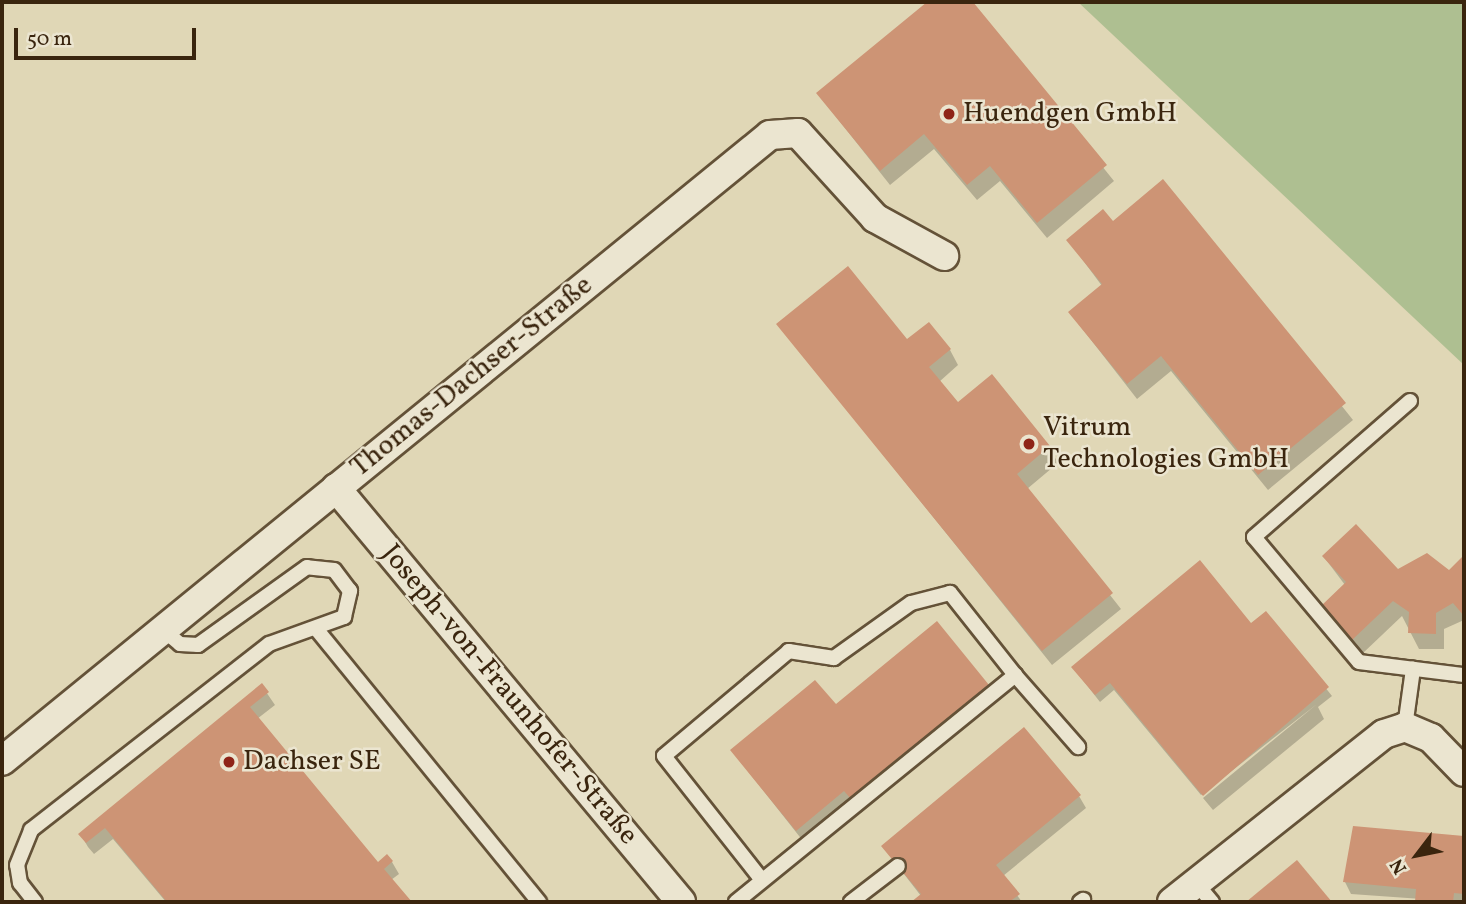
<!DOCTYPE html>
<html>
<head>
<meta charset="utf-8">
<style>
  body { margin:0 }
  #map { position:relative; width:1466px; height:904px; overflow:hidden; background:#e0d7b6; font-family:Vollkorn,serif }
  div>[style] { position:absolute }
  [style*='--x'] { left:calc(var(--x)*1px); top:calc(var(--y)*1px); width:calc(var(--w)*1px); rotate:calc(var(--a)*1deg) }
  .green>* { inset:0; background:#aebf91 }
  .shadow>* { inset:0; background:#0003 }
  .building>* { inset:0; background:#cd9475 }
  .roads { filter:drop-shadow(2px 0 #645238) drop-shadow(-2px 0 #645238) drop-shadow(0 2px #645238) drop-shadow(0 -2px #645238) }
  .lane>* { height:14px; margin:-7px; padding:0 7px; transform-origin:7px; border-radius:7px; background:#ebe5d0 }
  .street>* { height:28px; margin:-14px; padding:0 14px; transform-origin:14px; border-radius:14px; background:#ebe5d0 }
  .dots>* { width:19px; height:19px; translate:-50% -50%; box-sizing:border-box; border:4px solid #ebe5d0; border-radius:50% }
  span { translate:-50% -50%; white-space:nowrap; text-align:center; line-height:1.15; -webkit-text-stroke:5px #ebe5d0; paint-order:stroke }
  .poi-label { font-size:28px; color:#3a250e }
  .left { translate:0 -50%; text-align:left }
  .street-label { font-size:28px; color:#3a250e }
  .frame { position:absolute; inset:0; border:4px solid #3a250e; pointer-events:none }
  .north { position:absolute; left:1382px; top:820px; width:70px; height:70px; -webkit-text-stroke:5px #ebe5d0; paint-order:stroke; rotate:238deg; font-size:19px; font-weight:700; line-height:28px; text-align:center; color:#3a250e }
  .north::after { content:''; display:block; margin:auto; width:24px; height:32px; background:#3a250e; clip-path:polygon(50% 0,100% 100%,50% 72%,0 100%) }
  .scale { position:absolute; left:14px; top:28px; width:182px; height:32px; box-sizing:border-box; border:4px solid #3a250e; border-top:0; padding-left:9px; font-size:21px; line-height:24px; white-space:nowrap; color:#3a250e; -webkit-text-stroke:5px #ebe5d0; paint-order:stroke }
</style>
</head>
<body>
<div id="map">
  <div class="green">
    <div style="clip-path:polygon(1078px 2px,1464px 2px,1464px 365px)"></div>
  </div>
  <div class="shadow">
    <div style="clip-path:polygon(930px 2px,970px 2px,1114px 181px,1047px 238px,1000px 181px,977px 200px,934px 149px,890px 185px,818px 94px)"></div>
    <div style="clip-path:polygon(1163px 182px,1353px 420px,1268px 490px,1171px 371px,1137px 399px,1070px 313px,1102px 286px,1068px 240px,1112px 223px)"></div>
    <div style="clip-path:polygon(779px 325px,950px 350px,958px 365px,939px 382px,958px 404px,1049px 447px,1058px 463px,1027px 489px,1121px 609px,1052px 665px)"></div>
    <div style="clip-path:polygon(1324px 557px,1398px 571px,1449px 572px,1464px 557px,1464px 620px,1444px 629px,1444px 649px,1419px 649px,1402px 616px,1362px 654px,1323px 606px,1345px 585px)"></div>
    <div style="clip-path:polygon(1266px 613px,1332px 696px,1318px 707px,1324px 719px,1213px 810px,1203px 798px,1317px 704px,1201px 795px,1114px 690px,1100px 702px,1078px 674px,1251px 625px)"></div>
    <div style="clip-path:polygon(936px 623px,997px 701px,861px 813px,852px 802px,803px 841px,732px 751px,836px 706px)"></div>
    <div style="clip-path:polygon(262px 686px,275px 705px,257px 719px,378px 864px,387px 857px,392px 862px,399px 874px,391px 880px,409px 902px,166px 902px,113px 839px,94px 854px,88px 847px,81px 835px)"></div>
    <div style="clip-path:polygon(1079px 796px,1086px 808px,1003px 876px,1022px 902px,914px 902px,921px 896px,883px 847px)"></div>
    <div style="clip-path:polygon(1354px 827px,1464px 838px,1464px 902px,1351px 894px,1345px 882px)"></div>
  </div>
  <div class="building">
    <div style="clip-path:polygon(927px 2px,973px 2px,1107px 165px,1037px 223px,990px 166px,967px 185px,924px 134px,880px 171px,816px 93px)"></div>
    <div style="clip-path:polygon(1163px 179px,1346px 403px,1258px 475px,1161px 356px,1127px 384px,1068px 312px,1102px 284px,1066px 240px,1103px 209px,1113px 221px)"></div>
    <div style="clip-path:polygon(848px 266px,907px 339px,929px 322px,951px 349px,929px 367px,958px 402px,992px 374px,1050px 446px,1017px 474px,1113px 593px,1042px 651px,776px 324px)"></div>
    <div style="clip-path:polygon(1356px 524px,1398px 569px,1427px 553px,1449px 570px,1464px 555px,1464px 616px,1453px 603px,1436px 613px,1436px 634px,1408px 633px,1409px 612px,1393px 601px,1352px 640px,1321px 606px,1346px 582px,1322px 556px)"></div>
    <div style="clip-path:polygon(1200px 560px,1251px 623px,1266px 611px,1329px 687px,1203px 796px,1110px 683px,1095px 695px,1071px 667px)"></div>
    <div style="clip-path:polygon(937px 621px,989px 685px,851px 799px,844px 791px,796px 831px,730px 750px,815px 680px,836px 704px)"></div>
    <div style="clip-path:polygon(262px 683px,269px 692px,250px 707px,378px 862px,387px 854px,393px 861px,384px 869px,412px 902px,167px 902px,105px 828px,86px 843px,78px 834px)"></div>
    <div style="clip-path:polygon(1024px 727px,1081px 795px,996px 865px,1020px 894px,1009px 902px,911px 902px,921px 894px,881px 846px)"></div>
    <div style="clip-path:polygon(1353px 826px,1464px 836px,1464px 894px,1454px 893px,1453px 902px,1415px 902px,1416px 889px,1343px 882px)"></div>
    <div style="clip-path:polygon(1297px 860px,1332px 902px,1246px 902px)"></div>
  </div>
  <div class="roads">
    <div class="lane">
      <div style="--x:1410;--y:401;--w:207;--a:138.9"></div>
      <div style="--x:1254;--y:537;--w:163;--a:50"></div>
      <div style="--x:1359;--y:662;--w:106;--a:7.1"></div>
      <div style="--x:318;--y:631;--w:350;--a:50.8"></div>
      <div style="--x:1015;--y:675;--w:96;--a:48.8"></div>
      <div style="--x:1405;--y:727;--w:59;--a:-82.1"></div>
      <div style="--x:1196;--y:883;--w:25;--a:50"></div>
      <div style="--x:35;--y:902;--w:24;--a:-128"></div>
      <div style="--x:20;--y:883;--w:18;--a:-99"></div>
      <div style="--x:17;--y:865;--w:38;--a:-68"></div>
      <div style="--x:31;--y:830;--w:302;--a:-38"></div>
      <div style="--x:269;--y:644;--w:80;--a:-19.8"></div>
      <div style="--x:344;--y:617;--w:27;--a:-77"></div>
      <div style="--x:350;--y:591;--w:26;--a:-127"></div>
      <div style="--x:334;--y:570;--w:27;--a:-174"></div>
      <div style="--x:307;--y:567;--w:134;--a:144.4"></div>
      <div style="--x:198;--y:645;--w:18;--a:-177"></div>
      <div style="--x:180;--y:644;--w:23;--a:-140"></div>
      <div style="--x:736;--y:902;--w:360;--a:-39.1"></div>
      <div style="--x:1015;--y:675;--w:105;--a:-128.4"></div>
      <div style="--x:950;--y:593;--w:40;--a:165.6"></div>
      <div style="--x:911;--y:603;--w:95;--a:144.5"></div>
      <div style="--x:834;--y:658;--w:46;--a:-171.2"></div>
      <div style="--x:789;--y:651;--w:163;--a:140"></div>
      <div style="--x:664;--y:756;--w:158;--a:51.7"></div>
      <div style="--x:851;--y:902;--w:59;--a:-37.5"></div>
      <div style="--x:1080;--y:902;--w:4;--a:-34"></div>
    </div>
    <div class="street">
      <div style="--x:336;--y:488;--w:539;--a:50.19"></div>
      <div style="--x:2;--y:761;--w:991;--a:-39.18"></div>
      <div style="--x:770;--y:135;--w:28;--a:-4"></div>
      <div style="--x:798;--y:133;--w:115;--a:47.8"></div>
      <div style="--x:875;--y:218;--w:79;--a:28.8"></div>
      <div style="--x:1172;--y:902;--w:270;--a:-38.4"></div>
      <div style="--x:1384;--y:734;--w:22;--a:-18"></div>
      <div style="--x:1405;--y:727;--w:28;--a:23"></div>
      <div style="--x:1431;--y:738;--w:47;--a:45.9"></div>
    </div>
  </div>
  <div class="dots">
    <div style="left:949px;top:114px;background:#8f2418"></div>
    <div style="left:1029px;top:444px;background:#8f2418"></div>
    <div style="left:229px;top:762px;background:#8f2418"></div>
  </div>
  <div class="poi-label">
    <span class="left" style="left:963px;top:114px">Huendgen GmbH</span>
    <span class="left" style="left:1043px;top:444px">Vitrum<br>Technologies GmbH</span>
    <span class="left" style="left:243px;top:762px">Dachser SE</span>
  </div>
  <div class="street-label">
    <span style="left:472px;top:377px;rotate:-39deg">Thomas-Dachser-Straße</span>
    <span style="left:509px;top:695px;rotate:50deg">Joseph-von-Fraunhofer-Straße</span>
  </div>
  <div class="frame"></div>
  <div class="north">N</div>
  <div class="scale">50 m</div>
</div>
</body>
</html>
